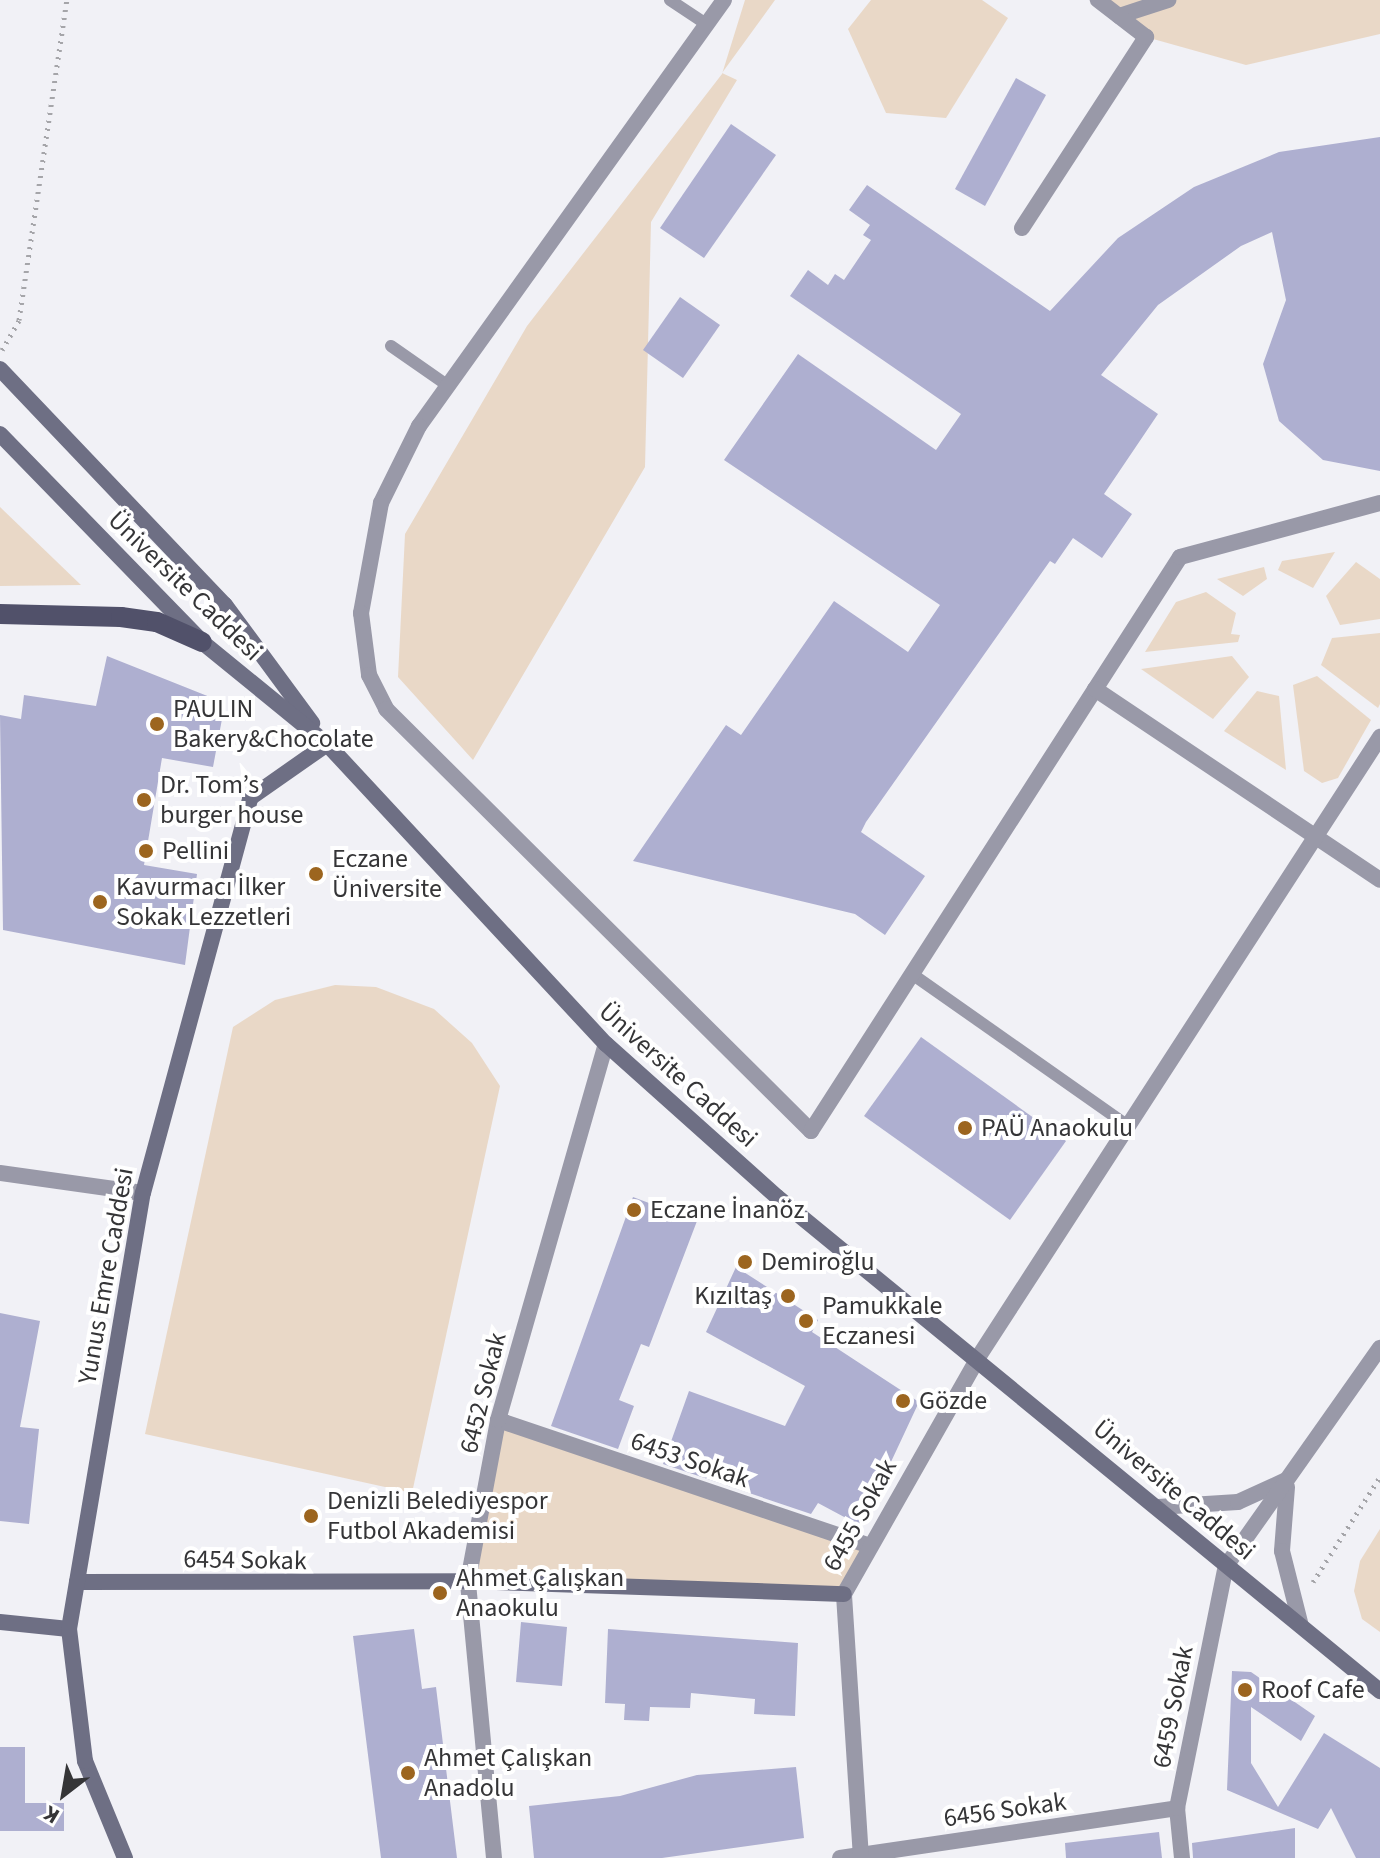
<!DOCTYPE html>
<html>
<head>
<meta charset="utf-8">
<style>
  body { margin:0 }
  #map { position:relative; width:1380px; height:1858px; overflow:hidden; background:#f1f1f6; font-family:"Source Sans 3",sans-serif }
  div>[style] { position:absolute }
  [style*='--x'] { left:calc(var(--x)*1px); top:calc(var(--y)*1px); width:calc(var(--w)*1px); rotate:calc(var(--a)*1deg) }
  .green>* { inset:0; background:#e9d8c7 }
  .building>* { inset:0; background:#aeafd0 }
  .path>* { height:5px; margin-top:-2.5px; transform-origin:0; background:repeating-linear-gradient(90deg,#a5a5a9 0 2px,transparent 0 8px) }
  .lane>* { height:12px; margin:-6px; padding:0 6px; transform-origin:6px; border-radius:6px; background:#9999a8 }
  .street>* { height:16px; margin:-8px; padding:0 8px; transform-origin:8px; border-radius:8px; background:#9999a8 }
  .secondary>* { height:16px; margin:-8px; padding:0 8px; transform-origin:8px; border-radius:8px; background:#6e6f84 }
  .primary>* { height:20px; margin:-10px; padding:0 10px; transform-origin:10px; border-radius:10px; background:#51516a }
  .dots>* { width:22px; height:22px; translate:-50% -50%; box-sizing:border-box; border:4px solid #fff; border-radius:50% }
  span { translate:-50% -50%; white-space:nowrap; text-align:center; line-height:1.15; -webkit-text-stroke:8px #fff; paint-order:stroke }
  .street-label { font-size:26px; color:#353537 }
  .poi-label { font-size:26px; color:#353537 }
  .left { translate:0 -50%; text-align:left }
  .right { translate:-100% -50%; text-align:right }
  .north { position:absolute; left:24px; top:1754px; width:80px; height:80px; -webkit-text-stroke:6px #fff; paint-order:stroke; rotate:211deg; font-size:22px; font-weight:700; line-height:32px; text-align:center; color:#353537 }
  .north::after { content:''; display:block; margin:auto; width:28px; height:36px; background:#353537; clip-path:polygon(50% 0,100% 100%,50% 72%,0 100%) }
</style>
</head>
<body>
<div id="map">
  <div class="green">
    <div style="clip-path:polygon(745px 0,775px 0,722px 73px,737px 80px,651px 222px,645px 467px,473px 760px,398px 677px,405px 534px,527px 326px,722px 74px)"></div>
    <div style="clip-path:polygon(871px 0,982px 0,1008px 18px,946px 118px,886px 113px,848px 29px)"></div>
    <div style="clip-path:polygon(1098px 0,1380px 0,1380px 34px,1246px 65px,1146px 37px)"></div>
    <div style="clip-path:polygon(0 507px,81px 585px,0 586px)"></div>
    <div style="clip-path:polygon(1335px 552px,1313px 588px,1278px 570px,1282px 561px)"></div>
    <div style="clip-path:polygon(1356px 562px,1380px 579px,1380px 619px,1340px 625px,1326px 596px)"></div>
    <div style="clip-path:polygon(1264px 567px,1267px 579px,1243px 596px,1217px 579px)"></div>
    <div style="clip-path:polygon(1206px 592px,1236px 613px,1231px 634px,1240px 635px,1238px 642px,1145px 652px,1176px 602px)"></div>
    <div style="clip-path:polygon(1380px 633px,1380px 704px,1378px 708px,1321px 665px,1332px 638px)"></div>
    <div style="clip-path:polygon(1232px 656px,1249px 677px,1213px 719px,1141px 669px)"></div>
    <div style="clip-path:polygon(1317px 676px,1371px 720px,1338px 778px,1322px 783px,1304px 771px,1293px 685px)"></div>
    <div style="clip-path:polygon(1257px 691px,1279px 696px,1286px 770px,1224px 731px)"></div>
    <div style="clip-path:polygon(335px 985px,376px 987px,434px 1009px,472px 1043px,500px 1086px,412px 1493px,145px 1434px,233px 1027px,275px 1000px)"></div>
    <div style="clip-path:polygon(498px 1420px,868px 1545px,844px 1594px,468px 1581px)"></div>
    <div style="clip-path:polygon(1380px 1529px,1380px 1632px,1362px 1619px,1354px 1591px,1360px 1561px)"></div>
  </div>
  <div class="building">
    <div style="clip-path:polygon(1016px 78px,1046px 95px,985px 206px,955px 189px)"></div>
    <div style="clip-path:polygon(731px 124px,776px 155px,704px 258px,660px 228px)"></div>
    <div style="clip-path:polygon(1380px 137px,1380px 471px,1323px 460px,1279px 421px,1263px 364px,1286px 300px,1272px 232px,1241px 246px,1158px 305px,1101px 375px,1158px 414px,1104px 494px,1132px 514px,1102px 558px,1073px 538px,1055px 564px,1050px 561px,866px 822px,861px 832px,925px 876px,885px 935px,855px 914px,633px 861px,726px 725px,741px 735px,834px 601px,908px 652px,940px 605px,724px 460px,798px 354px,936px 450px,961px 414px,790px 296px,808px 270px,828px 285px,835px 274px,844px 280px,871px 240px,863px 235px,870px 225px,849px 210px,867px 185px,1050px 311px,1118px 238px,1194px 187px,1279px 152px)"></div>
    <div style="clip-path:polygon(680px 297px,720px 325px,683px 378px,643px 350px)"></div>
    <div style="clip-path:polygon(107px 656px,225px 703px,213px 767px,162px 758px,144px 865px,197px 874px,185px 965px,3px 930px,0 715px,21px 719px,24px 695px,96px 706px)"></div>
    <div style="clip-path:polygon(921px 1037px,1066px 1141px,1010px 1220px,864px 1116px)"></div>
    <div style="clip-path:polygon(633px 1197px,697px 1221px,649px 1347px,641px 1344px,619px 1400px,634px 1406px,618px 1449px,551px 1426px)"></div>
    <div style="clip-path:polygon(736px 1267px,818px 1320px,812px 1332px,919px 1402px,861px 1526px,818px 1503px,811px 1514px,663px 1464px,689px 1391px,785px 1426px,805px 1386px,706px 1332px)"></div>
    <div style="clip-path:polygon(0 1313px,40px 1321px,20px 1427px,39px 1429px,29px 1524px,0 1521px)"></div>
    <div style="clip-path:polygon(521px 1622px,567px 1627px,562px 1686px,516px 1682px)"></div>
    <div style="clip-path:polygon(414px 1629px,422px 1689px,436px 1687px,457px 1858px,381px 1858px,353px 1636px)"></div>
    <div style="clip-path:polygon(608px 1629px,798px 1643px,795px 1716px,754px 1714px,755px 1699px,691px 1693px,690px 1708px,650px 1707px,649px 1721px,624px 1720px,625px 1704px,605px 1703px)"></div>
    <div style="clip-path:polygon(1232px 1671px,1251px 1672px,1315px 1716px,1301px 1741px,1251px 1707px,1251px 1763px,1278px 1807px,1324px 1733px,1380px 1768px,1380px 1858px,1356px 1858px,1331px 1808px,1318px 1829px,1227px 1790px)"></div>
    <div style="clip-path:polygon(0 1747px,25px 1747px,25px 1803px,64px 1803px,64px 1831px,0 1831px)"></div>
    <div style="clip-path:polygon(796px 1767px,804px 1838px,662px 1858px,534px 1858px,529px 1806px,620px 1796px,697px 1775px)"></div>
    <div style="clip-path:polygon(1295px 1828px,1295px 1858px,1193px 1858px,1192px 1843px)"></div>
    <div style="clip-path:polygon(1159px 1832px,1162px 1858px,1066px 1858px,1065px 1843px)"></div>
  </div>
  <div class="path">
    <div style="--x:2;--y:350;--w:34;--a:-60"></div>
    <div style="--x:19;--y:320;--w:324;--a:-81.5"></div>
    <div style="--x:1313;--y:1582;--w:125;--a:-57.5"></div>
  </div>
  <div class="lane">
    <div style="--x:670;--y:0;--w:43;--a:33.7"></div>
    <div style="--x:391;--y:346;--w:68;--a:34.9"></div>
    <div style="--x:912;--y:974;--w:264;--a:35.1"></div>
  </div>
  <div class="street">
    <div style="--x:724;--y:0;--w:524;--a:125.6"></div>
    <div style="--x:419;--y:426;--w:86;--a:116.3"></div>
    <div style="--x:381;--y:503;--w:112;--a:100.3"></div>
    <div style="--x:361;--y:613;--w:63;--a:82.6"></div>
    <div style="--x:369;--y:675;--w:38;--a:63"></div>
    <div style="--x:386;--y:709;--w:599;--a:44.8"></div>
    <div style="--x:811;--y:1131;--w:682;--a:-57.26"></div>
    <div style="--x:1180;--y:557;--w:207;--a:-15.1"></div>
    <div style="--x:1119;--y:16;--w:52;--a:-18.1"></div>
    <div style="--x:1022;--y:228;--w:228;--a:-57"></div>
    <div style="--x:1146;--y:37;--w:61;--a:-142.4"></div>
    <div style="--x:1095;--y:689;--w:343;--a:33.8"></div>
    <div style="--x:0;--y:1173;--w:144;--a:8"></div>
    <div style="--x:498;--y:1420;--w:391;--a:18.7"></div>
    <div style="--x:1287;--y:1487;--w:64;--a:94.5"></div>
    <div style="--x:1282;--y:1551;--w:77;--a:75.8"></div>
    <div style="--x:1158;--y:1507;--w:80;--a:-3.6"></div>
    <div style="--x:1238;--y:1502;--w:51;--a:-24.5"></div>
    <div style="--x:494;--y:1858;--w:278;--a:-95.4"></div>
    <div style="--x:468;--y:1581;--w:164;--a:-79.4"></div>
    <div style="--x:498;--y:1420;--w:391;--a:-74"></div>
    <div style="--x:840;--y:1858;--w:341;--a:-8.4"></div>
    <div style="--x:861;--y:1858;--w:265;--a:-93.7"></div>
    <div style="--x:844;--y:1594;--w:274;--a:-60.4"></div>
    <div style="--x:979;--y:1356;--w:738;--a:-57.06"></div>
    <div style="--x:1182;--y:1858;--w:50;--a:-95.7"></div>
    <div style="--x:1177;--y:1808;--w:247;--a:-78.6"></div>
    <div style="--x:1226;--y:1566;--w:267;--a:-54.8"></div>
  </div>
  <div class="secondary">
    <div style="--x:0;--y:369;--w:326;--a:46.4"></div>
    <div style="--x:225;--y:605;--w:147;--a:53.6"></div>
    <div style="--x:0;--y:434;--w:290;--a:45.8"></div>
    <div style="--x:202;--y:642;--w:161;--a:39.2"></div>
    <div style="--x:327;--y:744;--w:410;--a:47.1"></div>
    <div style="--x:606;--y:1044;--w:229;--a:41.8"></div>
    <div style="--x:777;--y:1197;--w:780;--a:39.33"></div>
    <div style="--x:77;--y:1582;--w:391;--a:-0.1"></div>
    <div style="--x:468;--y:1581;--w:376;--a:2"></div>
    <div style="--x:0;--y:1622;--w:69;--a:5.8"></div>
    <div style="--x:125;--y:1858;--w:105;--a:-112.4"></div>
    <div style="--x:85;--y:1761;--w:133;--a:-96.9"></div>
    <div style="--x:69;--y:1629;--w:442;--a:-80.4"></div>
    <div style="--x:143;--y:1193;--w:409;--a:-74.8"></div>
    <div style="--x:250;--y:798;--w:94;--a:-35"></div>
  </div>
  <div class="primary">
    <div style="--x:0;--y:614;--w:121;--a:1.4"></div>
    <div style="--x:121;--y:617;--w:36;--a:8"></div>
    <div style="--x:157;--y:622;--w:49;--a:24"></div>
  </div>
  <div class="dots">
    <div style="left:157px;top:724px;background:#9c651f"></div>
    <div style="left:144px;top:800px;background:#9c651f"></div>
    <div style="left:146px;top:851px;background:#9c651f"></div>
    <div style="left:316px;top:874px;background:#9c651f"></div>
    <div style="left:100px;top:902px;background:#9c651f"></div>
    <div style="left:965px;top:1128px;background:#9c651f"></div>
    <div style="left:634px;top:1210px;background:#9c651f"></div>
    <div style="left:745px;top:1262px;background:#9c651f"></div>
    <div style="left:788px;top:1296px;background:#9c651f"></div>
    <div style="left:806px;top:1321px;background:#9c651f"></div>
    <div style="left:903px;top:1401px;background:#9c651f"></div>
    <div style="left:311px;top:1516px;background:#9c651f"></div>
    <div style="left:440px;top:1593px;background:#9c651f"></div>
    <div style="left:1245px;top:1690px;background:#9c651f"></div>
    <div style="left:408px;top:1773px;background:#9c651f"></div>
  </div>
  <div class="street-label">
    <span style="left:185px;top:586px;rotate:44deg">Üniversite Caddesi</span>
    <span style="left:678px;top:1075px;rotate:42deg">Üniversite Caddesi</span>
    <span style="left:106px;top:1276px;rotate:-80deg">Yunus Emre Caddesi</span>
    <span style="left:483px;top:1393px;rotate:-76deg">6452 Sokak</span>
    <span style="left:690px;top:1460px;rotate:19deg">6453 Sokak</span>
    <span style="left:1174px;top:1490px;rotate:40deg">Üniversite Caddesi</span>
    <span style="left:860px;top:1515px;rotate:-61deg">6455 Sokak</span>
    <span style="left:245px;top:1560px;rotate:1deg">6454 Sokak</span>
    <span style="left:1173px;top:1707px;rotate:-79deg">6459 Sokak</span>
    <span style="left:1005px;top:1810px;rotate:-8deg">6456 Sokak</span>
  </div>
  <div class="poi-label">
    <span class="left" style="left:173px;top:724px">PAULIN<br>Bakery&amp;Chocolate</span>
    <span class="left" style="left:160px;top:800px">Dr. Tom’s<br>burger house</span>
    <span class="left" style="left:162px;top:851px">Pellini</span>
    <span class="left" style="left:332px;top:874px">Eczane<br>Üniversite</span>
    <span class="left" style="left:116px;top:902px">Kavurmacı İlker<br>Sokak Lezzetleri</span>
    <span class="left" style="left:981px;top:1128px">PAÜ Anaokulu</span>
    <span class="left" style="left:650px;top:1210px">Eczane İnanöz</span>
    <span class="left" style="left:761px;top:1262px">Demiroğlu</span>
    <span class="right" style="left:772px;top:1296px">Kızıltaş</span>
    <span class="left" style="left:822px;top:1321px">Pamukkale<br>Eczanesi</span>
    <span class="left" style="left:919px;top:1401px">Gözde</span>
    <span class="left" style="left:327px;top:1516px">Denizli Belediyespor<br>Futbol Akademisi</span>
    <span class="left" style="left:456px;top:1593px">Ahmet Çalışkan<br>Anaokulu</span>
    <span class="left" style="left:1261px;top:1690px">Roof Cafe</span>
    <span class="left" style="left:424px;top:1773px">Ahmet Çalışkan<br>Anadolu</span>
  </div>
  <div class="north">K</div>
</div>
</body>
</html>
